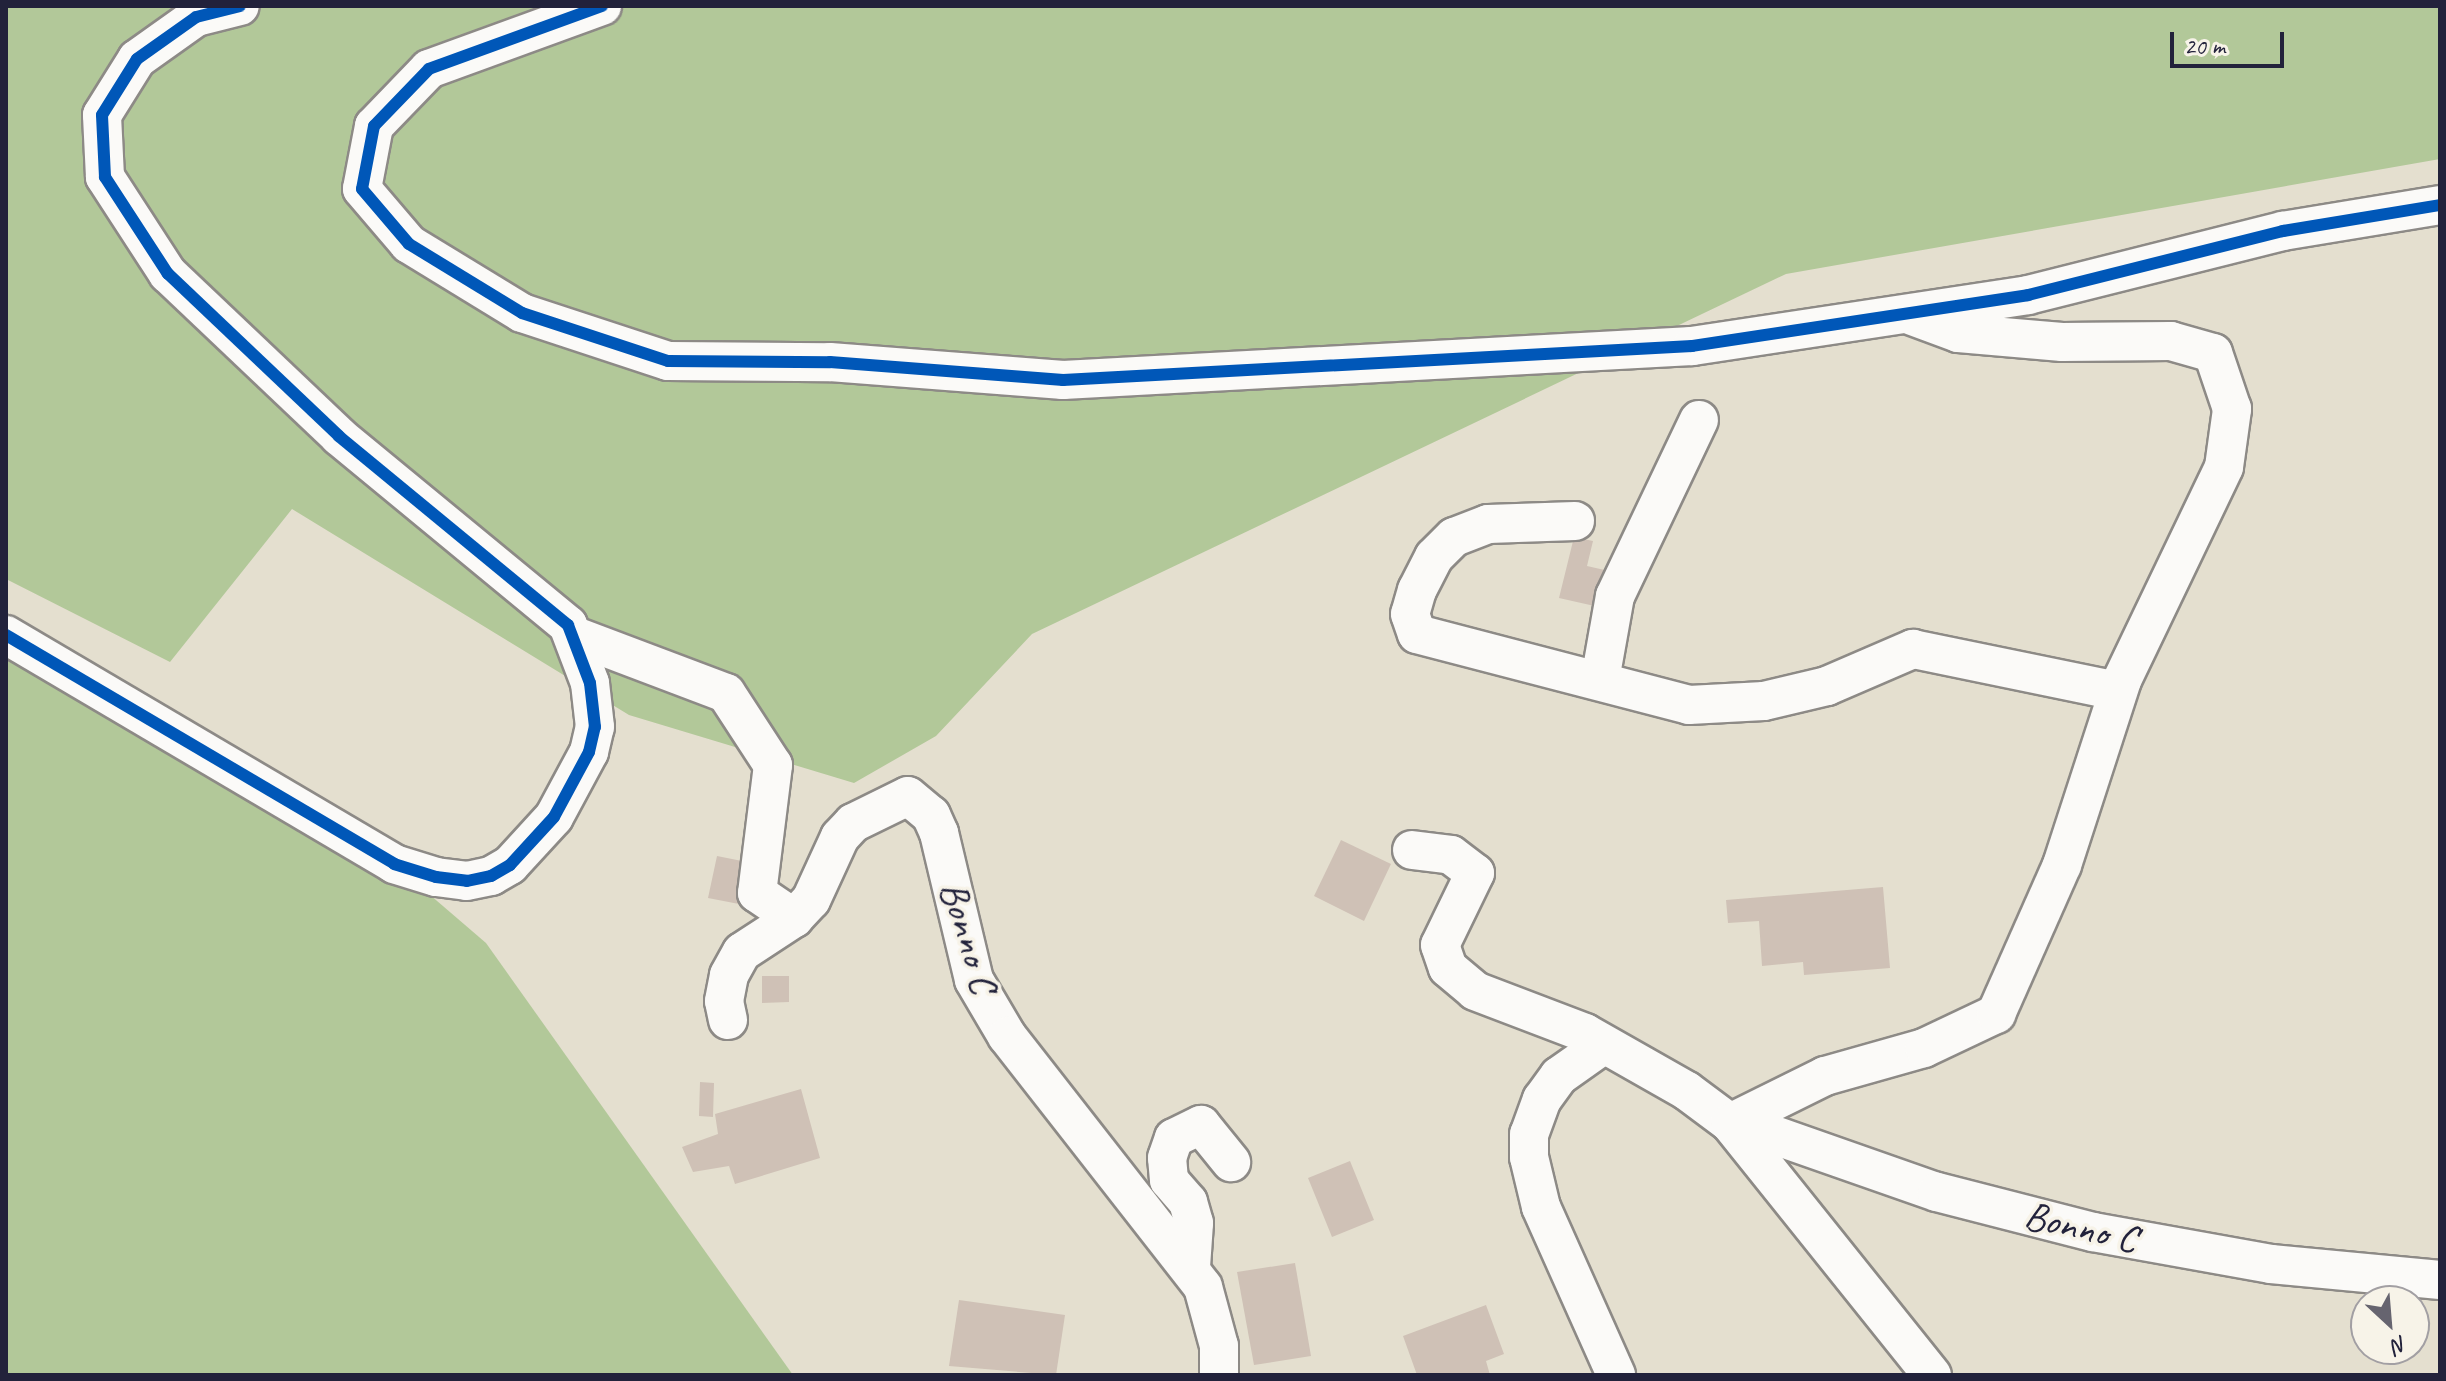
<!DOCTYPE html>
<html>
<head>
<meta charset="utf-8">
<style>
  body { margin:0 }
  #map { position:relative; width:2446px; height:1381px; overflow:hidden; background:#e4dfcf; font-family:Caveat,sans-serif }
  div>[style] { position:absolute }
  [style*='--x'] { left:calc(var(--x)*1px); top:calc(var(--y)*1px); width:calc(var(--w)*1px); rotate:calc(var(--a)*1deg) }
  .forest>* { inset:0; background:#b2c899 }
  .building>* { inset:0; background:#cfc1b6 }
  .roads { filter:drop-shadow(2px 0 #8d8a86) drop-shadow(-2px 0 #8d8a86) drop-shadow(0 2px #8d8a86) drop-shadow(0 -2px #8d8a86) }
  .minor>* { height:38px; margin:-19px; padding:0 19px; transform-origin:19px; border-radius:19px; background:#fbfaf8 }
  .cycleway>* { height:12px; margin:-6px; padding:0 6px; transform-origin:6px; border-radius:6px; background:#0057b8 }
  span { translate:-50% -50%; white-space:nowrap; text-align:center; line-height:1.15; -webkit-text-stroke:7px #f7f3e8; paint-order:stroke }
  .street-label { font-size:40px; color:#22223b }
  .frame { position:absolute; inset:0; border:8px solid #22223b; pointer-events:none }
  .north { position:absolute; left:2350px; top:1285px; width:80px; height:80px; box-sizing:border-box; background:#f7f3e8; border:2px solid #a29fa3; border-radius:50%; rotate:154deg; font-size:22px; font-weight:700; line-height:32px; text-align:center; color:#22223b }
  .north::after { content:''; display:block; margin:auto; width:28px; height:36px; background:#66646f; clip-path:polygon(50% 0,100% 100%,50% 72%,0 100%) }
  .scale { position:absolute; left:2170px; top:32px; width:114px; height:36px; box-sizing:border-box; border:4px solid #22223b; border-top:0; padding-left:10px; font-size:24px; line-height:28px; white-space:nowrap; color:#22223b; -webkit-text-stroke:6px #f7f3e8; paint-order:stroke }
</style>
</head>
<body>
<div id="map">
  <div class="forest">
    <div style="clip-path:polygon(6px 6px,2440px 6px,2440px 159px,1786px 274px,1032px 634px,936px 736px,854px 783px,629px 715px,292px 509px,170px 662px,6px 579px)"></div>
    <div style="clip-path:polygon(6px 645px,394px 864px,486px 943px,793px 1375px,6px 1375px)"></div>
  </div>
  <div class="building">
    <div style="clip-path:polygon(1574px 537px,1593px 541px,1587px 566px,1609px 571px,1599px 607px,1559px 598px)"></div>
    <div style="clip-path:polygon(1341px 840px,1391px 864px,1364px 921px,1314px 896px)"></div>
    <div style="clip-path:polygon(717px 856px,747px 862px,739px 904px,708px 898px)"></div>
    <div style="clip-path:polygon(1883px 887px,1890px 968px,1804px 975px,1803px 962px,1762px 966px,1759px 921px,1728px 923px,1726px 900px)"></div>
    <div style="clip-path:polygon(762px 976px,789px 976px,789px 1002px,762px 1003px)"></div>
    <div style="clip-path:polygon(700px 1082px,714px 1083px,713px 1117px,699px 1116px)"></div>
    <div style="clip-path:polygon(801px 1089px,820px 1158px,735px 1184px,729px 1166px,693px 1172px,682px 1147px,718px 1134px,715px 1114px)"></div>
    <div style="clip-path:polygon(1350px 1161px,1374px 1220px,1332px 1237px,1308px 1178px)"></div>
    <div style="clip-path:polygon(1295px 1263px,1311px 1356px,1254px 1365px,1237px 1272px)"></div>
    <div style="clip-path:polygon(959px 1300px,1065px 1315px,1056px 1375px,949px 1366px)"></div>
    <div style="clip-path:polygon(1486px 1305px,1504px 1354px,1486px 1361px,1490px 1375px,1417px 1375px,1403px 1336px)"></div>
  </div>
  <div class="roads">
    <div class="minor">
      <div style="--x:602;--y:6;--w:184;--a:160"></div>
      <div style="--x:429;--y:69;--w:79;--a:134"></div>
      <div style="--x:374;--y:126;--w:64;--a:100.8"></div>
      <div style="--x:362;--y:189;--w:72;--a:49.5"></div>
      <div style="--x:409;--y:244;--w:132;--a:31.4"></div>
      <div style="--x:522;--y:313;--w:154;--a:18.2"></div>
      <div style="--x:668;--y:361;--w:162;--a:0.4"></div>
      <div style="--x:830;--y:362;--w:234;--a:4.4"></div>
      <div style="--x:1063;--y:380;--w:630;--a:-3.09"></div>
      <div style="--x:1692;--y:346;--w:340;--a:-8.6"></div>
      <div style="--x:2028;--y:295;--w:263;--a:-14.1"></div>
      <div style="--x:2283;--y:231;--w:159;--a:-9.4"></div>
      <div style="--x:1575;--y:521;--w:87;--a:178"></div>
      <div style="--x:1488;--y:524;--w:36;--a:159"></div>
      <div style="--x:1454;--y:537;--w:28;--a:135"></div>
      <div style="--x:1434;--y:557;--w:37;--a:117"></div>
      <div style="--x:1417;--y:590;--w:25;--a:106"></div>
      <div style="--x:1410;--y:614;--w:21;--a:71"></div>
      <div style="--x:1417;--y:634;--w:281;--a:14.6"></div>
      <div style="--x:1689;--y:705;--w:75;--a:-3.1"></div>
      <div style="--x:1764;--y:701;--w:65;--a:-13.4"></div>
      <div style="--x:1827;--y:686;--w:94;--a:-23.3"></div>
      <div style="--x:1913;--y:649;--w:208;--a:11.6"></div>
      <div style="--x:6;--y:635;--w:451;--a:30.5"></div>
      <div style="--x:394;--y:864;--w:44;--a:17.2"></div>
      <div style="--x:436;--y:877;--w:31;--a:7"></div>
      <div style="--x:467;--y:881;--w:25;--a:-12"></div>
      <div style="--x:491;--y:876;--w:22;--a:-30"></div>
      <div style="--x:510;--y:865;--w:65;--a:-47.5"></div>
      <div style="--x:554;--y:817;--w:74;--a:-61.7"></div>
      <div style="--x:589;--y:752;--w:26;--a:-77"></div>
      <div style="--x:595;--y:727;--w:44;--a:-96.5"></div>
      <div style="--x:590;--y:683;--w:62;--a:-110.8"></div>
      <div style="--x:568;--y:625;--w:297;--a:-140.5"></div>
      <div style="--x:339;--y:436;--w:236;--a:-136.5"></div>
      <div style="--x:168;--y:274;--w:116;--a:-123"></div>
      <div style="--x:105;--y:177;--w:62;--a:-92.8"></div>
      <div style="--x:102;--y:115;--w:66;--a:-58"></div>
      <div style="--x:137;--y:59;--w:72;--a:-35.4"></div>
      <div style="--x:196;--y:17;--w:45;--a:-14"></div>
      <div style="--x:575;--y:636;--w:161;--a:20.7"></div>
      <div style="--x:726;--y:693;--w:86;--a:56.9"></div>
      <div style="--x:773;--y:765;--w:129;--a:97.1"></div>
      <div style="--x:757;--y:893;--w:45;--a:34"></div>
      <div style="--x:1600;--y:680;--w:85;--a:-79.9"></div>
      <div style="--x:1615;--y:596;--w:195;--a:-64.5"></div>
      <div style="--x:1412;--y:850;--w:39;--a:7"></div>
      <div style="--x:1451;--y:855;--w:30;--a:37"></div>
      <div style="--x:1475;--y:873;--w:80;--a:115.9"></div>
      <div style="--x:1440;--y:945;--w:24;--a:71"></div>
      <div style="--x:1448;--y:968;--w:35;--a:40"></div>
      <div style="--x:1475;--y:991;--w:118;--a:20.9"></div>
      <div style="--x:1585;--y:1033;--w:117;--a:29.6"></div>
      <div style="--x:1687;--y:1091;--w:54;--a:36.7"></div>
      <div style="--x:1730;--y:1123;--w:323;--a:51.3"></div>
      <div style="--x:728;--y:1020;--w:19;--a:-102"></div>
      <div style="--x:724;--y:1001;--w:26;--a:-79"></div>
      <div style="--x:729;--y:975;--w:26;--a:-61"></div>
      <div style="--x:742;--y:952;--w:62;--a:-33.2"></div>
      <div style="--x:794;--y:918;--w:25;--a:-47"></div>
      <div style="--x:811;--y:900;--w:69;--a:-65.3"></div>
      <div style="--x:840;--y:837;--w:19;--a:-47"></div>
      <div style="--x:853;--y:823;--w:61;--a:-26.1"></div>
      <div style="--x:908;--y:796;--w:30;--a:40"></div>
      <div style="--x:931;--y:815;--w:20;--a:66"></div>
      <div style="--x:939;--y:833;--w:151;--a:76.6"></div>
      <div style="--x:974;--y:980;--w:65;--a:59.5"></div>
      <div style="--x:1007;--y:1036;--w:318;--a:52"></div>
      <div style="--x:1203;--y:1287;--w:61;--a:74.8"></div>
      <div style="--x:1219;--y:1346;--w:29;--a:90"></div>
      <div style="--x:1603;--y:1045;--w:54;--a:144.8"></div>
      <div style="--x:1559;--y:1076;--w:29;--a:126"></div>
      <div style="--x:1542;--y:1099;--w:37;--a:110"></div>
      <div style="--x:1529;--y:1134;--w:23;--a:90"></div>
      <div style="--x:1529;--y:1157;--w:51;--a:76.5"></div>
      <div style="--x:1541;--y:1207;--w:184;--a:65.9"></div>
      <div style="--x:1734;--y:1121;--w:215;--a:19.3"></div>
      <div style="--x:1937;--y:1192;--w:161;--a:14.4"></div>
      <div style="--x:2093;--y:1232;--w:181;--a:10.2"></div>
      <div style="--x:2271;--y:1264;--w:170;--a:5.4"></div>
      <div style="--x:1730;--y:1123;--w:106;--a:-26.3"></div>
      <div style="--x:1825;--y:1076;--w:103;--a:-15.8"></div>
      <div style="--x:1924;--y:1048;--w:80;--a:-25.3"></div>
      <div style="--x:1996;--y:1014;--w:163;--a:-66.1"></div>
      <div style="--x:2062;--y:865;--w:194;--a:-72"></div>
      <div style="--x:2122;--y:680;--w:236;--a:-64.4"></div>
      <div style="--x:2224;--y:467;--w:59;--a:-82.1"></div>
      <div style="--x:2232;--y:409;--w:59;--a:-108.7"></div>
      <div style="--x:2213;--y:353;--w:44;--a:-164.1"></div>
      <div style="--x:2171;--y:341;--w:109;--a:179.5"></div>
      <div style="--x:2062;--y:342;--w:104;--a:-175.1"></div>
      <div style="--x:1958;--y:333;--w:49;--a:-159.7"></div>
      <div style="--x:1191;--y:1267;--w:44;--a:-86.1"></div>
      <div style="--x:1194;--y:1223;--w:22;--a:-106"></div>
      <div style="--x:1188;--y:1202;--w:29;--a:-131"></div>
      <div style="--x:1169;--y:1180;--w:22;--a:-95"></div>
      <div style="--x:1167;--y:1158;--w:21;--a:-71"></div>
      <div style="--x:1174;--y:1138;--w:30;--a:-26"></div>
      <div style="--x:1201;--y:1125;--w:48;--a:51"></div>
    </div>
  </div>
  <div class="cycleway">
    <div style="--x:602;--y:6;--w:184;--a:160"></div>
    <div style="--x:429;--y:69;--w:79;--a:134"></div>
    <div style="--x:374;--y:126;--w:64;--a:100.8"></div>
    <div style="--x:362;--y:189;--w:72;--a:49.5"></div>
    <div style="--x:409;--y:244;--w:132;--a:31.4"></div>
    <div style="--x:522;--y:313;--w:154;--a:18.2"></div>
    <div style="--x:668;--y:361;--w:162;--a:0.4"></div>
    <div style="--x:830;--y:362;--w:234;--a:4.4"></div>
    <div style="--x:1063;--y:380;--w:630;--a:-3.09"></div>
    <div style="--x:1692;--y:346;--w:340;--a:-8.6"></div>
    <div style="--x:2028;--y:295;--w:263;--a:-14.1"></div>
    <div style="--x:2283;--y:231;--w:159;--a:-9.4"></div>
    <div style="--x:6;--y:635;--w:451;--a:30.5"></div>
    <div style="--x:394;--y:864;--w:44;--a:17.2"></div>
    <div style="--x:436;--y:877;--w:31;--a:7"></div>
    <div style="--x:467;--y:881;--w:25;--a:-12"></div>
    <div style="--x:491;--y:876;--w:22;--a:-30"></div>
    <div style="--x:510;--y:865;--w:65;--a:-47.5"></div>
    <div style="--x:554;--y:817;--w:74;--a:-61.7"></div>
    <div style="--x:589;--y:752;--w:26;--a:-77"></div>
    <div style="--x:595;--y:727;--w:44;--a:-96.5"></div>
    <div style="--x:590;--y:683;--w:62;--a:-110.8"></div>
    <div style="--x:568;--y:625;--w:297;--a:-140.5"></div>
    <div style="--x:339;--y:436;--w:236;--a:-136.5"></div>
    <div style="--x:168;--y:274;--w:116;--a:-123"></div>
    <div style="--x:105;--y:177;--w:62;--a:-92.8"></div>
    <div style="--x:102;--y:115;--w:66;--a:-58"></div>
    <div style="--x:137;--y:59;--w:72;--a:-35.4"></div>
    <div style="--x:196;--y:17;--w:45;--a:-14"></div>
  </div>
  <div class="street-label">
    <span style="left:969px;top:937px;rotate:73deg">Bonno C</span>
    <span style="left:2081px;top:1227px;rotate:13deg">Bonno C</span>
  </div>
  <div class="frame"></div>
  <div class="north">N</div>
  <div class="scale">20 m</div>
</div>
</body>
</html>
